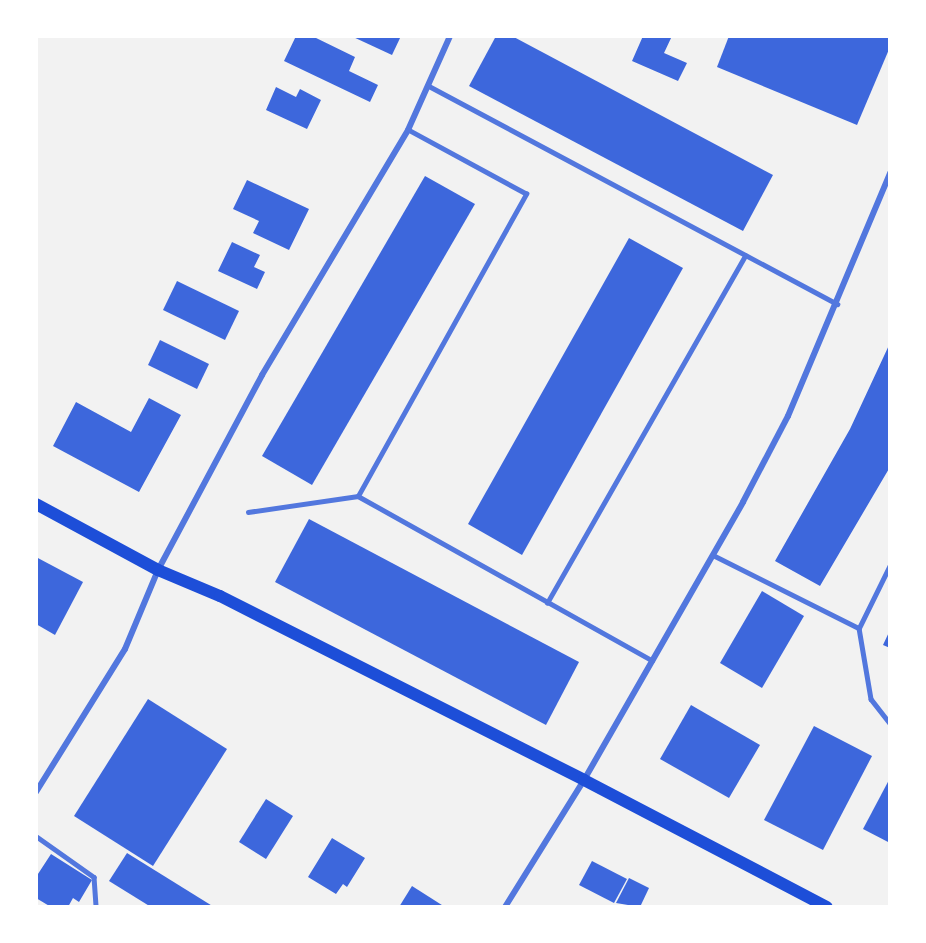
<!DOCTYPE html>
<html>
<head>
<meta charset="utf-8">
<style>
  body { margin:0 }
  #map { position:relative; width:926px; height:943px; overflow:hidden; background:#f2f2f2; font-family:Overpass,sans-serif }
  div>[style] { position:absolute }
  [style*='--x'] { left:calc(var(--x)*1px); top:calc(var(--y)*1px); width:calc(var(--w)*1px); rotate:calc(var(--a)*1deg) }
  .building>* { inset:0; background:#3d67dc }
  .service>* { height:4.5px; margin:-2.25px; padding:0 2.25px; transform-origin:2.25px; border-radius:2.25px; background:#5277de }
  .minor>* { height:6px; margin:-3px; padding:0 3px; transform-origin:3px; border-radius:3px; background:#5277de }
  .secondary>* { height:12px; margin:-6px; padding:0 6px; transform-origin:6px; border-radius:6px; background:#1d4ed8 }
  span { translate:-50% -50%; white-space:nowrap; text-align:center; line-height:1.15; -webkit-text-stroke:4.5px #fff; paint-order:stroke }
  .frame { position:absolute; inset:0; border:38px solid #fff; pointer-events:none }
</style>
</head>
<body>
<div id="map">
  <div class="building">
    <div style="clip-path:polygon(296px 36px,312px 36px,355px 57px,349px 71px,378px 85px,370px 102px,284px 61px)"></div>
    <div style="clip-path:polygon(351px 36px,401px 36px,392px 55px)"></div>
    <div style="clip-path:polygon(496px 36px,512px 36px,773px 175px,743px 231px,469px 86px)"></div>
    <div style="clip-path:polygon(643px 36px,672px 36px,664px 53px,687px 63px,678px 81px,632px 61px)"></div>
    <div style="clip-path:polygon(729px 36px,890px 36px,890px 47px,857px 125px,717px 67px)"></div>
    <div style="clip-path:polygon(276px 87px,296px 97px,300px 89px,321px 100px,307px 129px,266px 110px)"></div>
    <div style="clip-path:polygon(425px 176px,475px 204px,312px 485px,262px 456px)"></div>
    <div style="clip-path:polygon(247px 180px,309px 209px,289px 250px,253px 233px,259px 221px,233px 209px)"></div>
    <div style="clip-path:polygon(629px 238px,683px 268px,522px 555px,468px 524px)"></div>
    <div style="clip-path:polygon(232px 242px,260px 255px,254px 267px,265px 272px,257px 289px,218px 271px)"></div>
    <div style="clip-path:polygon(177px 281px,239px 311px,225px 340px,163px 310px)"></div>
    <div style="clip-path:polygon(160px 340px,209px 364px,197px 389px,148px 365px)"></div>
    <div style="clip-path:polygon(890px 343px,890px 467px,820px 586px,775px 561px,850px 429px)"></div>
    <div style="clip-path:polygon(149px 398px,181px 415px,139px 492px,53px 446px,76px 402px,131px 432px)"></div>
    <div style="clip-path:polygon(309px 519px,579px 662px,546px 725px,275px 582px)"></div>
    <div style="clip-path:polygon(36px 557px,83px 582px,55px 635px,36px 624px)"></div>
    <div style="clip-path:polygon(762px 591px,804px 616px,762px 688px,720px 663px)"></div>
    <div style="clip-path:polygon(890px 630px,890px 648px,883px 645px)"></div>
    <div style="clip-path:polygon(148px 699px,227px 749px,153px 866px,74px 816px)"></div>
    <div style="clip-path:polygon(691px 705px,760px 745px,729px 798px,660px 759px)"></div>
    <div style="clip-path:polygon(814px 726px,872px 756px,823px 850px,764px 820px)"></div>
    <div style="clip-path:polygon(890px 778px,890px 843px,863px 829px)"></div>
    <div style="clip-path:polygon(266px 799px,293px 816px,266px 859px,239px 842px)"></div>
    <div style="clip-path:polygon(332px 838px,365px 858px,347px 887px,343px 884px,336px 894px,308px 877px)"></div>
    <div style="clip-path:polygon(127px 853px,214px 907px,151px 907px,109px 881px)"></div>
    <div style="clip-path:polygon(51px 854px,92px 880px,79px 902px,73px 898px,68px 907px,51px 907px,36px 898px,36px 877px)"></div>
    <div style="clip-path:polygon(592px 861px,627px 879px,614px 903px,579px 885px)"></div>
    <div style="clip-path:polygon(629px 878px,649px 888px,640px 907px,616px 903px)"></div>
    <div style="clip-path:polygon(412px 886px,445px 907px,399px 907px)"></div>
  </div>
  <div class="service">
    <div style="--x:429;--y:86;--w:463;--a:28.1"></div>
    <div style="--x:358;--y:496;--w:346;--a:-60.9"></div>
    <div style="--x:526;--y:194;--w:134;--a:-151.5"></div>
    <div style="--x:248;--y:512;--w:111;--a:-8.3"></div>
    <div style="--x:358;--y:496;--w:337;--a:29.2"></div>
    <div style="--x:713;--y:555;--w:163;--a:26.6"></div>
    <div style="--x:859;--y:628;--w:70;--a:-63.8"></div>
    <div style="--x:547;--y:603;--w:400;--a:-60.3"></div>
    <div style="--x:859;--y:628;--w:72;--a:80.4"></div>
    <div style="--x:871;--y:699;--w:31;--a:52"></div>
    <div style="--x:36;--y:836;--w:71;--a:35.3"></div>
    <div style="--x:94;--y:877;--w:30;--a:86"></div>
  </div>
  <div class="minor">
    <div style="--x:36;--y:792;--w:168;--a:-58.1"></div>
    <div style="--x:125;--y:649;--w:86;--a:-67.3"></div>
    <div style="--x:158;--y:570;--w:221;--a:-61.9"></div>
    <div style="--x:262;--y:375;--w:285;--a:-59.2"></div>
    <div style="--x:408;--y:130;--w:103;--a:-65.9"></div>
    <div style="--x:505;--y:907;--w:150;--a:-58.1"></div>
    <div style="--x:584;--y:780;--w:320;--a:-60.2"></div>
    <div style="--x:743;--y:502;--w:97;--a:-62.4"></div>
    <div style="--x:788;--y:416;--w:264;--a:-67.2"></div>
  </div>
  <div class="secondary">
    <div style="--x:36;--y:504;--w:139;--a:28.4"></div>
    <div style="--x:158;--y:570;--w:67;--a:22.8"></div>
    <div style="--x:220;--y:596;--w:408;--a:26.8"></div>
    <div style="--x:584;--y:780;--w:274;--a:27.6"></div>
  </div>
  <div class="frame"></div>
</div>
</body>
</html>
